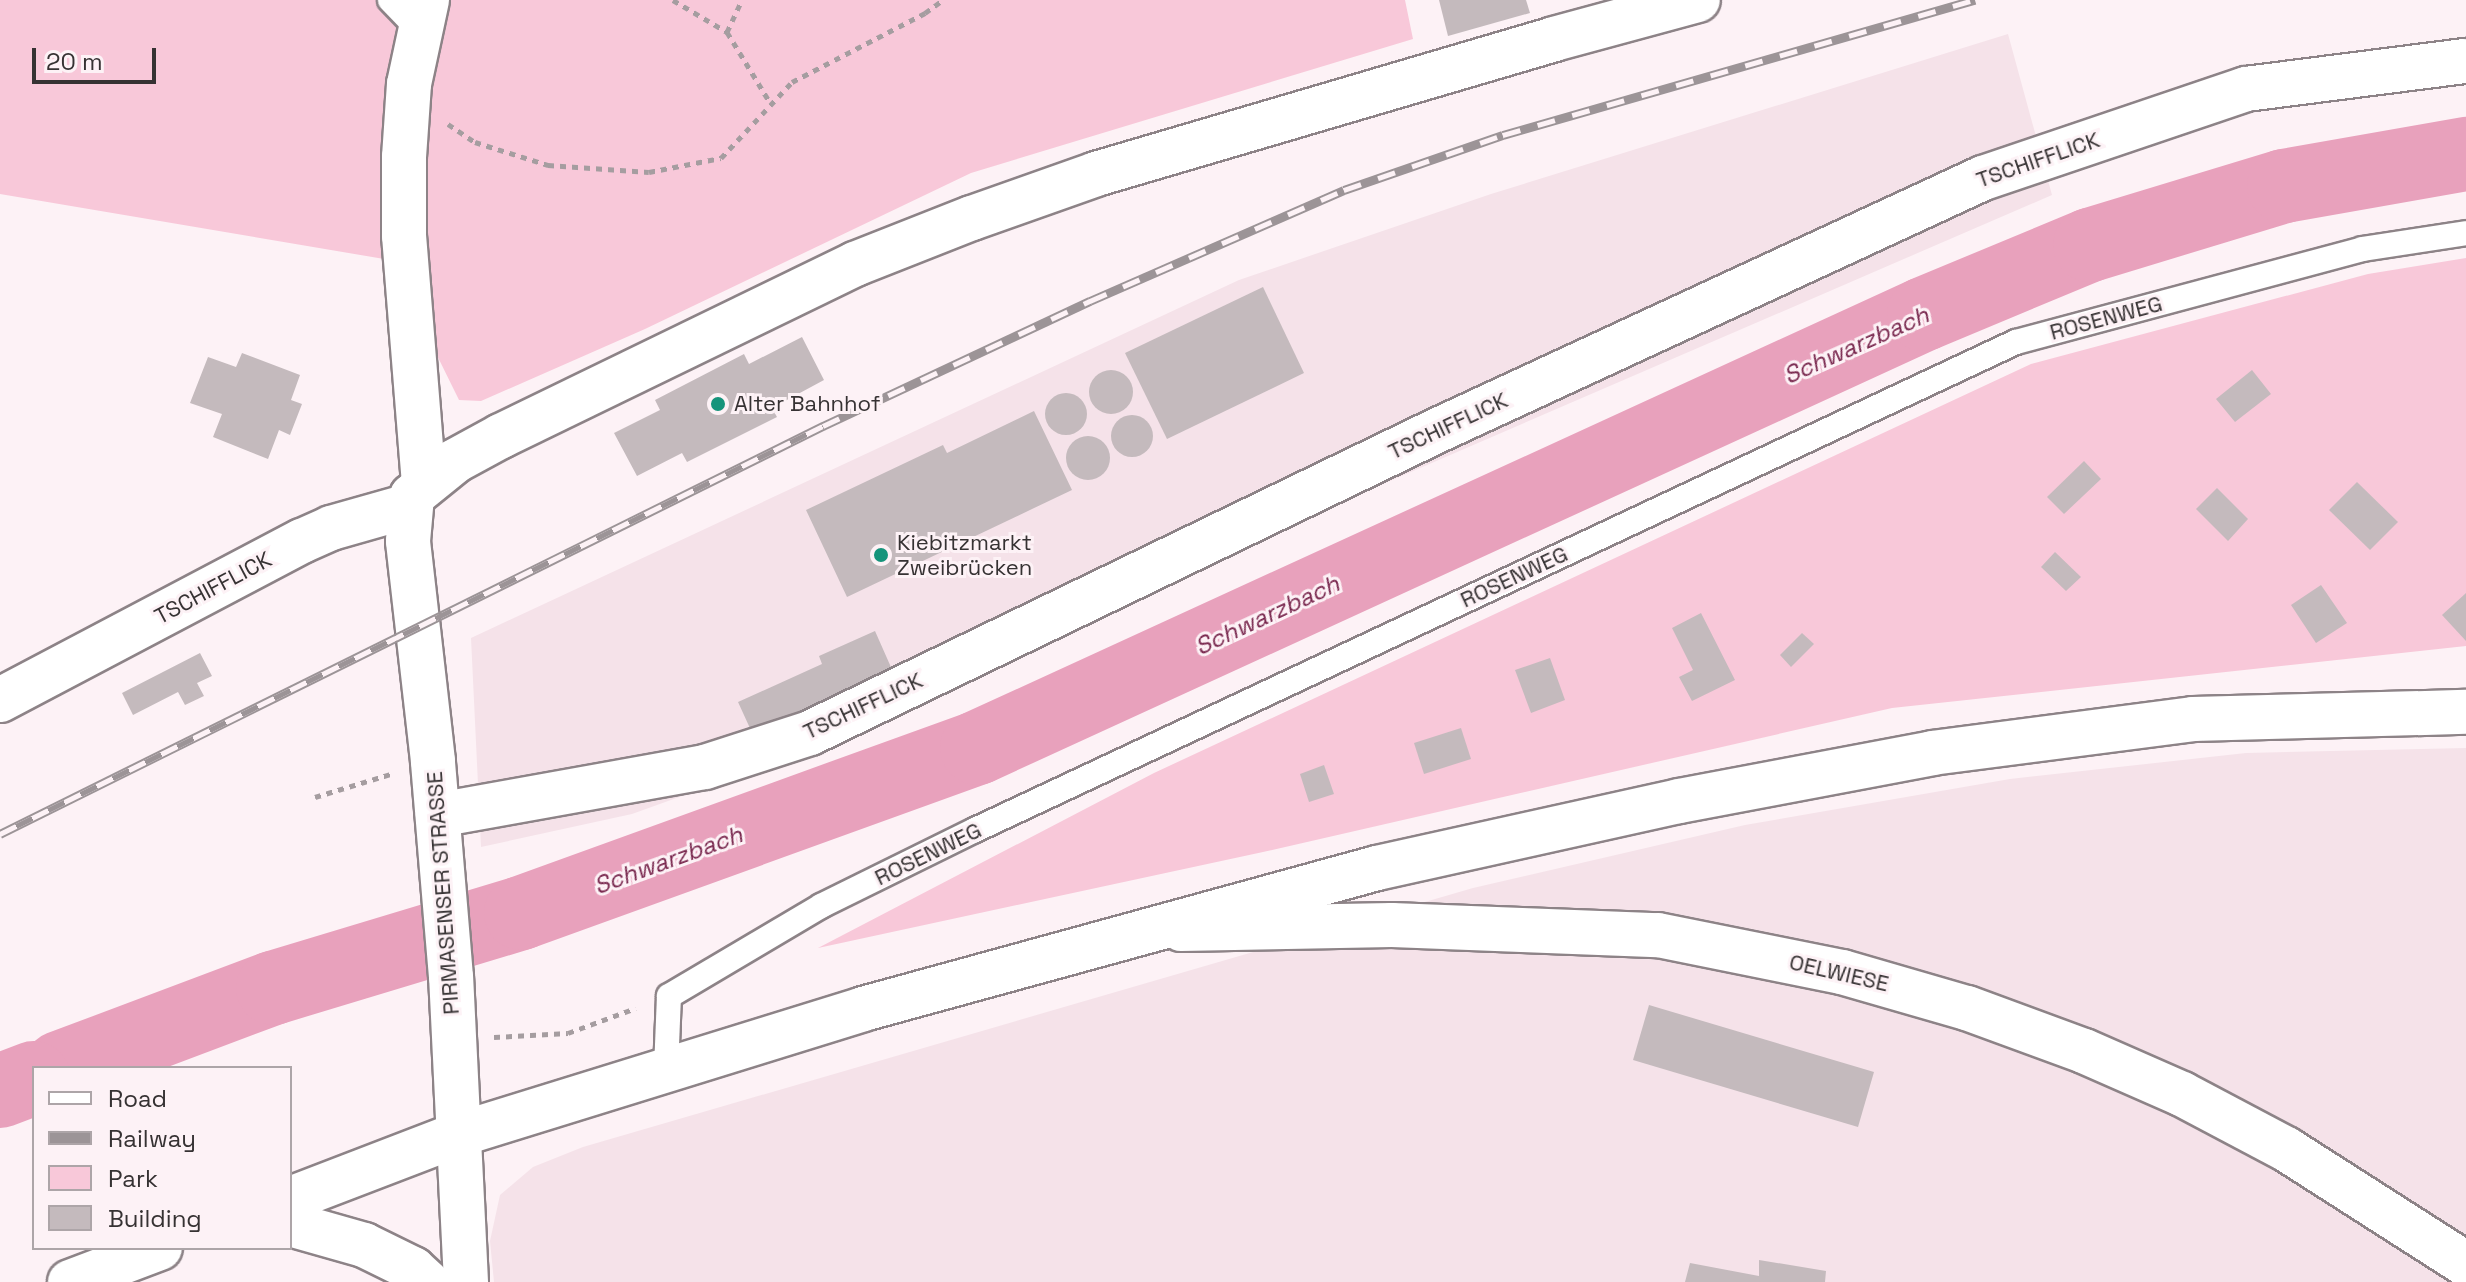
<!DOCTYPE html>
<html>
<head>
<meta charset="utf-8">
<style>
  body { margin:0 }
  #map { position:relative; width:2466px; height:1282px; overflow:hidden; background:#fdf2f6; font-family:"Space Grotesk",sans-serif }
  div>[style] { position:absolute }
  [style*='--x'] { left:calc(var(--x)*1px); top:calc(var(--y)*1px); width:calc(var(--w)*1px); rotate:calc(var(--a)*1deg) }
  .built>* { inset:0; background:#f5e2e9 }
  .green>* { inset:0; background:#f8c8d9 }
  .river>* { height:74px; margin:-37px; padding:0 37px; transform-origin:37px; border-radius:37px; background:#e8a1bc }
  .building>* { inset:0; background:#c4babd }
  .round { border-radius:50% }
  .path>* { height:5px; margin-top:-2.5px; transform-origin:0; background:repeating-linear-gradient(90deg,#a59da0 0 6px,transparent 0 12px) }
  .roads { filter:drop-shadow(2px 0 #8d8387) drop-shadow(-2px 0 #8d8387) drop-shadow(0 2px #8d8387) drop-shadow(0 -2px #8d8387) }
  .service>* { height:24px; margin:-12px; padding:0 12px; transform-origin:12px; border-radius:12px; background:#fff }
  .minor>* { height:44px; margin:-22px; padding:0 22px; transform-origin:22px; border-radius:22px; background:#fff }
  .tertiary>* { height:44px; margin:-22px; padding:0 22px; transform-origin:22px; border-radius:22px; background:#fff }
  .secondary>* { height:44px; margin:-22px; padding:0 22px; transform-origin:22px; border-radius:22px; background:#fff }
  .rail>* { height:9px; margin-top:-4.5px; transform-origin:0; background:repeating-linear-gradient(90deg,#fdf2f6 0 18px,#9c9497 0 36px); box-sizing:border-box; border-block:2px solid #9c9497 }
  .dots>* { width:22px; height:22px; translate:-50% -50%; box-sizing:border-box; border:4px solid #fdf2f6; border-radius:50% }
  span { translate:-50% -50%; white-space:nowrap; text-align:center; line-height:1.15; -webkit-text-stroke:6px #fdf2f6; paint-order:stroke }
  .street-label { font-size:22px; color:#363233 }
  .poi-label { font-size:22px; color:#363233 }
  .left { translate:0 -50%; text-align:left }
  .water-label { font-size:24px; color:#78264d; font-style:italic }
  .legend { position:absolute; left:32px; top:1066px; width:260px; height:184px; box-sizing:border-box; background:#fdf2f6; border:2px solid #ada5a8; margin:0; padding:10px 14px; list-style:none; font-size:24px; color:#363233 }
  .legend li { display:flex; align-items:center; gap:16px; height:40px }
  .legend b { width:40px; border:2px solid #ada5a8 }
  .scale { position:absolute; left:32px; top:48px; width:124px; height:36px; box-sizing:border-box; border:4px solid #363233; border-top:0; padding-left:10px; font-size:24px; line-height:28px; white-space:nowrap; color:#363233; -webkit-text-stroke:6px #fdf2f6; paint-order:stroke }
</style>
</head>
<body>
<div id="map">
  <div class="built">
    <div style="clip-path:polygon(2008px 34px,2052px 195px,1309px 516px,779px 761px,632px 814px,481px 847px,471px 638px,1239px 280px,1491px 194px)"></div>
    <div style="clip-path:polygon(2466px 748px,2466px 1282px,494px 1282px,490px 1241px,500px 1195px,533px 1167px,583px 1147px,1473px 888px,1745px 825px,2010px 779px,2246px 753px)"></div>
  </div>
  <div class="green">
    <div style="clip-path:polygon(0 0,1405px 0,1413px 39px,971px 173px,645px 329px,481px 401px,459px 400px,390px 260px,0 194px)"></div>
    <div style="clip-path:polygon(2466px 258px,2466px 646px,1892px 708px,1263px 852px,818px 948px,1154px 773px,2031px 364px,2368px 274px)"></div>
  </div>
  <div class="river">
    <div style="--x:60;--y:1068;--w:228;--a:-20.6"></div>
    <div style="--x:273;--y:988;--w:259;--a:-16.8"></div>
    <div style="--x:521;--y:913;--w:485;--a:-19.9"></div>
    <div style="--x:977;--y:748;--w:1042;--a:-24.62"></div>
    <div style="--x:1924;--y:314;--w:180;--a:-22.6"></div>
    <div style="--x:2090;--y:245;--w:203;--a:-16.9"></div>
    <div style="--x:2284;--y:186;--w:185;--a:-10"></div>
    <div style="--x:0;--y:1091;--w:36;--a:-21"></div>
  </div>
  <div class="building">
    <div style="clip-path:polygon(1439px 0,1526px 0,1530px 13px,1448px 36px)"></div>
    <div style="clip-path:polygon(1263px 287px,1304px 373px,1167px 439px,1125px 353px)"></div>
    <div style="clip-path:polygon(802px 337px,824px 380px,772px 408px,777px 417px,687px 462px,682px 453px,637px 476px,614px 433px,660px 410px,655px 400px,744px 354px,749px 364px)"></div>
    <div style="clip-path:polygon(242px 353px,300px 375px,291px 400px,302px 404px,290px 435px,279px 430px,268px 459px,213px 437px,222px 414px,190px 403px,208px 357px,236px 367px)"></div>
    <div style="clip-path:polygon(2252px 370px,2271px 394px,2235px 422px,2216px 399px)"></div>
    <div class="round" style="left:1089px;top:370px;width:44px;height:44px"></div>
    <div class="round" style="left:1045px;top:393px;width:42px;height:42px"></div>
    <div style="clip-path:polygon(1034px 411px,1072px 490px,847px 597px,806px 510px,943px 445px,947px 453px)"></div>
    <div class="round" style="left:1111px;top:415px;width:42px;height:42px"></div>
    <div class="round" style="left:1066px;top:436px;width:44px;height:44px"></div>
    <div style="clip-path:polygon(2084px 461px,2101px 479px,2064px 514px,2047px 497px)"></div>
    <div style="clip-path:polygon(2357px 482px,2398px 522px,2370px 550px,2329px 510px)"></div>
    <div style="clip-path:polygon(2217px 488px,2248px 519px,2228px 541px,2196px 509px)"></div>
    <div style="clip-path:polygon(2055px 552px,2081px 577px,2066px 591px,2041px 567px)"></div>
    <div style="clip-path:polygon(2321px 585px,2347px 623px,2316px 643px,2291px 605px)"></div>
    <div style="clip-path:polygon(2466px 593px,2466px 641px,2442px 615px)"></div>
    <div style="clip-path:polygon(1701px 613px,1735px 680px,1692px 701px,1679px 677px,1693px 670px,1672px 628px)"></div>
    <div style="clip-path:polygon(875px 631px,894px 674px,754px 737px,738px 702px,822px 664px,819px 656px)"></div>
    <div style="clip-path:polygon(1802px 633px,1814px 644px,1791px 667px,1780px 655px)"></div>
    <div style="clip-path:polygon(200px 653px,212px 676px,197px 683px,204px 696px,185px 705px,178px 692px,133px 715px,122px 693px)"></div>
    <div style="clip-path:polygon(1550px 658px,1565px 700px,1531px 713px,1515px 670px)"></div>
    <div style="clip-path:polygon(1461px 728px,1471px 759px,1424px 774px,1414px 743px)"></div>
    <div style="clip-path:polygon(1324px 765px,1334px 794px,1309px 802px,1300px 774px)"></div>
    <div style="clip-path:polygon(1649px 1005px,1874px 1072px,1858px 1127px,1633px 1060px)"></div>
    <div style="clip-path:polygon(1759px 1260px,1826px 1271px,1825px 1282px,1685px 1282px,1690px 1263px,1759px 1276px)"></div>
  </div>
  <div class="path">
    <div style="--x:673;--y:0;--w:63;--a:30.7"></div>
    <div style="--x:727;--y:32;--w:84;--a:58.6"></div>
    <div style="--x:727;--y:32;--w:35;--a:-65"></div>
    <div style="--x:448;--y:124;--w:32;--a:34"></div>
    <div style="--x:475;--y:142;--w:77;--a:17.5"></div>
    <div style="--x:548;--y:165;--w:101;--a:4"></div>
    <div style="--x:649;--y:172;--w:73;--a:-11"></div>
    <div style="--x:721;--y:158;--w:104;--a:-46.9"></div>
    <div style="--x:792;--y:82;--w:150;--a:-27.4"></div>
    <div style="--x:925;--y:13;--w:22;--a:-36"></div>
    <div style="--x:315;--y:797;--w:83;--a:-16.9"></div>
    <div style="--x:494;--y:1037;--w:74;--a:-3.1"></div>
    <div style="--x:568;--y:1033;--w:72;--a:-20.2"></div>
  </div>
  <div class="roads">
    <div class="service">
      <div style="--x:390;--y:0;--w:40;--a:46"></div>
      <div style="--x:666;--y:1070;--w:74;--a:-87.7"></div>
      <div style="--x:669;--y:996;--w:177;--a:-30.6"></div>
      <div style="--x:821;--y:906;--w:172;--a:-26.3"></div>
      <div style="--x:975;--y:830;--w:1150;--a:-25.12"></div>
      <div style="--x:2016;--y:342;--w:358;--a:-15"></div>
      <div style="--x:2362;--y:249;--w:105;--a:-8.7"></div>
    </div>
    <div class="minor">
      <div style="--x:438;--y:815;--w:271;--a:-10.2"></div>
      <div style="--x:705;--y:767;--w:110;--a:-17.9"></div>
      <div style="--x:810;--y:733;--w:695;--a:-25.75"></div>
      <div style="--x:1436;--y:431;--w:603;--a:-24.82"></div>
      <div style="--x:1983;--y:178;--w:278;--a:-18.7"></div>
      <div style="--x:2246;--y:89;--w:222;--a:-7.3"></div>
      <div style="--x:1181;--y:929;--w:211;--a:-1.1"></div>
      <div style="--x:1392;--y:925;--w:266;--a:2.2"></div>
      <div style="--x:1658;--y:935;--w:188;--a:11.4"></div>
      <div style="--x:1842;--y:972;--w:130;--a:16.1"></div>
      <div style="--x:1967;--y:1008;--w:125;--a:20.2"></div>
      <div style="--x:2084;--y:1051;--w:107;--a:23.7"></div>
      <div style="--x:2182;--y:1094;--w:118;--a:27.9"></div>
      <div style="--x:2286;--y:1149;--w:214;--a:32.6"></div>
    </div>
    <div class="tertiary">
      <div style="--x:424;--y:484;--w:249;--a:-94.6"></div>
      <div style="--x:404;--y:236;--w:79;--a:-90"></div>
      <div style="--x:404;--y:157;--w:73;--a:-86.1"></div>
      <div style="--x:409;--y:84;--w:86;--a:-77.9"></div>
      <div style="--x:0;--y:700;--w:341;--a:-27.8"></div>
      <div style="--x:302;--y:541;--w:32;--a:-24"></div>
      <div style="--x:331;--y:528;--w:81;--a:-15.8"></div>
      <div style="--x:466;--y:1282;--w:305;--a:-92.8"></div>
      <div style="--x:451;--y:977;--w:217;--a:-94.8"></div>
      <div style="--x:433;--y:761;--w:221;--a:-96.5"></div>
      <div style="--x:408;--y:541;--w:45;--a:-84.9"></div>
      <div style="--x:412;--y:496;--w:55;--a:-39.1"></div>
      <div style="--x:455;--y:461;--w:52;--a:-28.5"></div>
      <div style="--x:501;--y:436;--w:394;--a:-25.9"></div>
      <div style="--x:855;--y:264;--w:126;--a:-21.5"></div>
      <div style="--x:972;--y:218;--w:132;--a:-19.5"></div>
      <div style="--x:1096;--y:174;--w:477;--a:-16.4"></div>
      <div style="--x:1554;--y:39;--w:149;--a:-15.2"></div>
    </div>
    <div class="secondary">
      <div style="--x:290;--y:1199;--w:179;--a:-21"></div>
      <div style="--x:457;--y:1135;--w:425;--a:-17.2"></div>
      <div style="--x:863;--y:1009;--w:533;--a:-15.34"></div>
      <div style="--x:1377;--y:868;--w:309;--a:-12.5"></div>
      <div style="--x:1679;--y:801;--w:258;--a:-10.7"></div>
      <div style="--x:1932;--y:753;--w:263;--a:-7.4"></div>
      <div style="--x:2193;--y:719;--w:273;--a:-1.5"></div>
      <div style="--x:290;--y:1224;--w:77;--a:15.8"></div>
      <div style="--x:364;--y:1245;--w:55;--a:26.1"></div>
      <div style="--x:413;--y:1269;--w:19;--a:43"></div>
      <div style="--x:70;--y:1282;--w:96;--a:-20.7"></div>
    </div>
  </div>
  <div class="rail">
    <div style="--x:0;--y:834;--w:919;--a:-26.37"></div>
    <div style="--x:823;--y:426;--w:295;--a:-25.1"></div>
    <div style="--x:1090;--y:301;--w:277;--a:-23.6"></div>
    <div style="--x:1344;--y:190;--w:168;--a:-19.1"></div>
    <div style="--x:1503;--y:135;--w:491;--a:-16"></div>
  </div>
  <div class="dots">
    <div style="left:718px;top:404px;background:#16947b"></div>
    <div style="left:881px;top:555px;background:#16947b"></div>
  </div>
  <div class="street-label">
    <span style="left:2038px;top:160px;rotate:-19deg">TSCHIFFLICK</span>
    <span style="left:2106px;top:318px;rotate:-15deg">ROSENWEG</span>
    <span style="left:1448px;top:426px;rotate:-25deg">TSCHIFFLICK</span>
    <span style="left:1514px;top:577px;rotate:-25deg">ROSENWEG</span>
    <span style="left:213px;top:588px;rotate:-28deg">TSCHIFFLICK</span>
    <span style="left:863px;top:706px;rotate:-25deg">TSCHIFFLICK</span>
    <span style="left:928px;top:854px;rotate:-26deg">ROSENWEG</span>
    <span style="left:443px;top:893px;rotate:-94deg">PIRMASENSER STRASSE</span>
    <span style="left:1839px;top:973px;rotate:13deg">OELWIESE</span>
  </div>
  <div class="poi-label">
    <span class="left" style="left:734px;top:404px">Alter Bahnhof</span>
    <span class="left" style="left:897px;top:555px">Kiebitzmarkt<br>Zweibrücken</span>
  </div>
  <div class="water-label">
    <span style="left:1856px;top:345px;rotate:-24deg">Schwarzbach</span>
    <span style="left:1267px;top:615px;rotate:-25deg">Schwarzbach</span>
    <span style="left:668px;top:860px;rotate:-20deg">Schwarzbach</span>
  </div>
  <ul class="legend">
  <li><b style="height:10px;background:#fff"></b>Road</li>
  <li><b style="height:10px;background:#9c9497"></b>Railway</li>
  <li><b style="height:22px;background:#f8c8d9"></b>Park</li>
  <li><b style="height:22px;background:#c4babd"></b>Building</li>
  </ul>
  <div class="scale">20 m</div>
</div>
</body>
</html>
